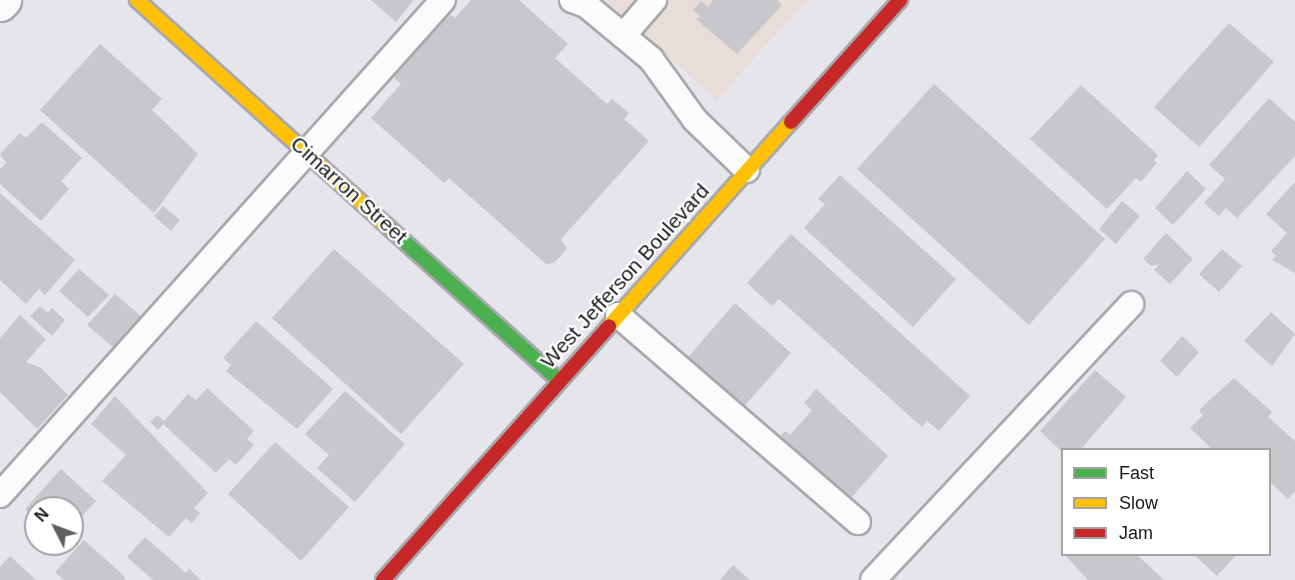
<!DOCTYPE html>
<html>
<head>
<meta charset="utf-8">
<style>
  body { margin:0 }
  #map { position:relative; width:1295px; height:580px; overflow:hidden; background:#e5e5eb; font-family:Arial,sans-serif }
  div>[style] { position:absolute }
  [style*='--x'] { left:calc(var(--x)*1px); top:calc(var(--y)*1px); width:calc(var(--w)*1px); rotate:calc(var(--a)*1deg) }
  .education>* { inset:0; background:#e8ddd7 }
  .building>* { inset:0; background:#c7c7cc }
  .roads { filter:drop-shadow(2px 0 #a8a8ad) drop-shadow(-2px 0 #a8a8ad) drop-shadow(0 2px #a8a8ad) drop-shadow(0 -2px #a8a8ad) }
  .lane>* { height:24px; margin:-12px; padding:0 12px; transform-origin:12px; border-radius:12px; background:#fbfbfc }
  .street>* { height:33px; margin:-16.5px; padding:0 16.5px; transform-origin:16.5px; border-radius:16.5px; background:#fbfbfc }
  .fast>* { height:14px; margin:-7px; padding:0 7px; transform-origin:7px; border-radius:7px; background:#4caf50 }
  .slow>* { height:14px; margin:-7px; padding:0 7px; transform-origin:7px; border-radius:7px; background:#ffc107 }
  .jam>* { height:14px; margin:-7px; padding:0 7px; transform-origin:7px; border-radius:7px; background:#c62828 }
  span { translate:-50% -50%; white-space:nowrap; text-align:center; line-height:1.15; -webkit-text-stroke:4.5px #fff; paint-order:stroke }
  .street-label { font-size:21px; color:#18191c }
  .legend { position:absolute; left:1061px; top:448px; width:210px; height:108px; box-sizing:border-box; background:#fff; border:2px solid #a3a3a4; margin:0; padding:8px 10px; list-style:none; font-size:18px; color:#18191c }
  .legend li { display:flex; align-items:center; gap:12px; height:30px }
  .legend b { width:30px; border:2px solid #a3a3a4 }
  .north { position:absolute; left:24px; top:496px; width:60px; height:60px; box-sizing:border-box; background:#fff; border:2px solid #a3a3a4; border-radius:50%; rotate:312deg; font-size:16px; font-weight:700; line-height:24px; text-align:center; color:#18191c }
  .north::after { content:''; display:block; margin:auto; width:21px; height:27px; background:#606064; clip-path:polygon(50% 0,100% 100%,50% 72%,0 100%) }
</style>
</head>
<body>
<div id="map">
  <div class="education">
    <div style="clip-path:polygon(606px 0,807px 0,716px 100px)"></div>
  </div>
  <div class="building">
    <div style="clip-path:polygon(371px 0,414px 0,396px 22px)"></div>
    <div style="clip-path:polygon(471px 0,519px 0,568px 44px,555px 58px,607px 104px,612px 99px,629px 113px,624px 119px,649px 141px,561px 239px,567px 249px,554px 263px,546px 264px,449px 178px,444px 183px,371px 118px,401px 84px,394px 78px,402px 66px,440px 24px,451px 15px,455px 18px)"></div>
    <div style="clip-path:polygon(713px 0,777px 0,782px 5px,737px 54px,696px 19px,700px 16px,693px 10px,701px 1px,708px 7px)"></div>
    <div style="clip-path:polygon(1229px 23px,1274px 62px,1199px 147px,1154px 107px)"></div>
    <div style="clip-path:polygon(100px 44px,162px 99px,152px 110px,198px 154px,154px 213px,40px 110px)"></div>
    <div style="clip-path:polygon(934px 84px,1105px 239px,1029px 325px,857px 169px)"></div>
    <div style="clip-path:polygon(1081px 85px,1158px 155px,1154px 160px,1157px 163px,1141px 182px,1136px 178px,1107px 209px,1030px 139px)"></div>
    <div style="clip-path:polygon(1269px 98px,1295px 122px,1295px 156px,1237px 218px,1226px 208px,1219px 216px,1204px 203px,1225px 179px,1209px 165px)"></div>
    <div style="clip-path:polygon(42px 122px,82px 158px,61px 181px,69px 189px,41px 221px,0 184px,0 169px,6px 163px,0 154px,20px 133px,26px 138px)"></div>
    <div style="clip-path:polygon(1187px 171px,1206px 189px,1173px 225px,1155px 208px)"></div>
    <div style="clip-path:polygon(840px 175px,956px 279px,913px 327px,804px 228px,825px 204px,818px 199px)"></div>
    <div style="clip-path:polygon(1295px 182px,1295px 273px,1272px 260px,1276px 256px,1271px 251px,1287px 233px,1266px 214px)"></div>
    <div style="clip-path:polygon(0 193px,75px 260px,45px 295px,39px 289px,26px 304px,0 280px)"></div>
    <div style="clip-path:polygon(1122px 201px,1140px 216px,1116px 244px,1099px 229px)"></div>
    <div style="clip-path:polygon(163px 206px,180px 220px,171px 231px,154px 216px)"></div>
    <div style="clip-path:polygon(1166px 233px,1193px 259px,1170px 284px,1154px 270px,1159px 264px,1151px 266px,1143px 259px)"></div>
    <div style="clip-path:polygon(791px 234px,970px 396px,939px 431px,927px 421px,922px 427px,779px 299px,772px 306px,747px 283px)"></div>
    <div style="clip-path:polygon(334px 249px,464px 364px,401px 434px,272px 318px)"></div>
    <div style="clip-path:polygon(1222px 249px,1242px 266px,1219px 292px,1199px 274px)"></div>
    <div style="clip-path:polygon(79px 269px,109px 295px,88px 317px,59px 291px)"></div>
    <div style="clip-path:polygon(115px 294px,143px 318px,115px 349px,87px 325px)"></div>
    <div style="clip-path:polygon(735px 303px,791px 353px,739px 412px,683px 363px)"></div>
    <div style="clip-path:polygon(40px 306px,48px 313px,52px 308px,65px 320px,52px 336px,30px 316px)"></div>
    <div style="clip-path:polygon(1271px 312px,1295px 334px,1272px 366px,1244px 341px)"></div>
    <div style="clip-path:polygon(20px 315px,46px 339px,26px 362px,41px 368px,68px 395px,37px 429px,0 392px,0 338px)"></div>
    <div style="clip-path:polygon(256px 321px,333px 389px,297px 429px,226px 371px,231px 365px,223px 358px)"></div>
    <div style="clip-path:polygon(1182px 336px,1199px 352px,1177px 377px,1160px 361px)"></div>
    <div style="clip-path:polygon(1095px 370px,1126px 397px,1080px 450px,1062px 452px,1040px 431px)"></div>
    <div style="clip-path:polygon(1234px 378px,1272px 412px,1268px 417px,1295px 441px,1295px 491px,1288px 499px,1270px 482px,1270px 450px,1213px 450px,1190px 428px,1203px 415px,1199px 411px,1203px 406px)"></div>
    <div style="clip-path:polygon(207px 388px,254px 431px,247px 439px,254px 445px,236px 465px,229px 459px,216px 473px,163px 424px,158px 430px,150px 422px,157px 415px,164px 421px,188px 394px,196px 400px)"></div>
    <div style="clip-path:polygon(816px 389px,888px 456px,849px 500px,779px 437px,785px 431px,790px 435px,812px 410px,804px 403px)"></div>
    <div style="clip-path:polygon(345px 391px,405px 444px,355px 502px,317px 468px,329px 455px,305px 434px)"></div>
    <div style="clip-path:polygon(115px 396px,208px 493px,194px 508px,200px 513px,192px 523px,186px 518px,169px 537px,102px 481px,126px 455px,91px 424px)"></div>
    <div style="clip-path:polygon(275px 442px,349px 507px,301px 561px,228px 494px)"></div>
    <div style="clip-path:polygon(61px 469px,96px 501px,72px 527px,72px 508px,36px 508px,36px 519px,25px 509px)"></div>
    <div style="clip-path:polygon(145px 537px,186px 573px,189px 569px,201px 580px,153px 580px,127px 557px)"></div>
    <div style="clip-path:polygon(84px 540px,124px 576px,126px 580px,64px 580px,55px 572px)"></div>
    <div style="clip-path:polygon(1064px 554px,1136px 554px,1164px 580px,1088px 580px)"></div>
    <div style="clip-path:polygon(1193px 554px,1237px 554px,1217px 576px)"></div>
    <div style="clip-path:polygon(10px 556px,36px 580px,0 580px,0 567px)"></div>
    <div style="clip-path:polygon(733px 565px,750px 580px,720px 580px)"></div>
  </div>
  <div class="roads">
    <div class="lane">
      <div style="--x:572;--y:0;--w:15;--a:20"></div>
      <div style="--x:586;--y:5;--w:85;--a:39.7"></div>
      <div style="--x:651;--y:59;--w:75;--a:54.2"></div>
      <div style="--x:695;--y:120;--w:72;--a:43.9"></div>
      <div style="--x:623;--y:36;--w:48;--a:-49.3"></div>
      <div style="--x:618;--y:315;--w:317;--a:40.8"></div>
      <div style="--x:0;--y:495;--w:664;--a:-48.17"></div>
      <div style="--x:873;--y:580;--w:378;--a:-46.9"></div>
    </div>
    <div class="street">
      <div style="--x:0;--y:4;--w:6;--a:-45"></div>
    </div>
    <div class="fast">
      <div style="--x:387;--y:226;--w:232;--a:41.9"></div>
    </div>
    <div class="slow">
      <div style="--x:137;--y:0;--w:337;--a:42.1"></div>
      <div style="--x:609;--y:326;--w:273;--a:-48.3"></div>
    </div>
    <div class="jam">
      <div style="--x:791;--y:122;--w:164;--a:-48.2"></div>
      <div style="--x:383;--y:580;--w:340;--a:-48.3"></div>
    </div>
  </div>
  <div class="street-label">
    <span style="left:349px;top:190px;rotate:42deg">Cimarron Street</span>
    <span style="left:625px;top:276px;rotate:-48deg">West Jefferson Boulevard</span>
  </div>
  <ul class="legend">
  <li><b style="height:8px;background:#4caf50"></b>Fast</li>
  <li><b style="height:8px;background:#ffc107"></b>Slow</li>
  <li><b style="height:8px;background:#c62828"></b>Jam</li>
  </ul>
  <div class="north">N</div>
</div>
</body>
</html>
